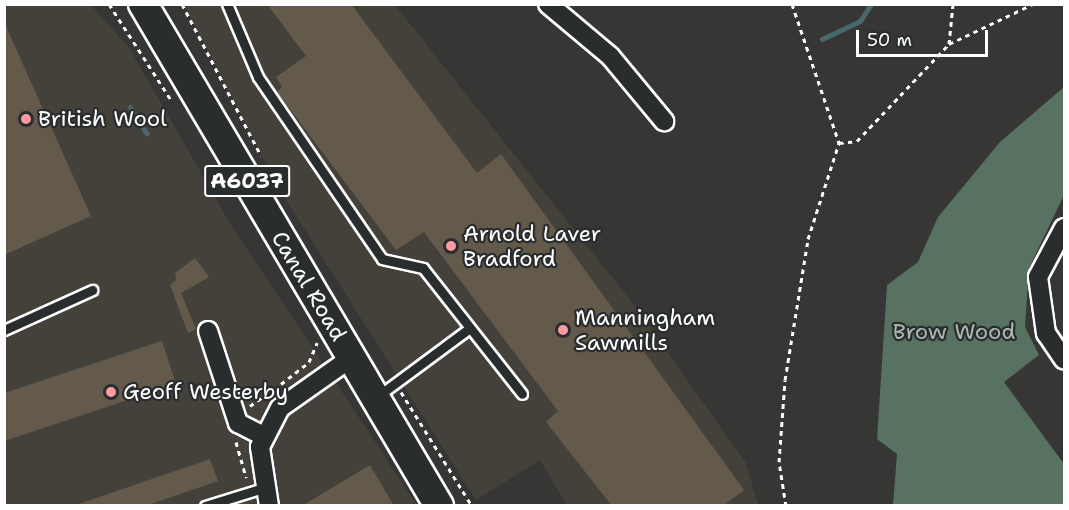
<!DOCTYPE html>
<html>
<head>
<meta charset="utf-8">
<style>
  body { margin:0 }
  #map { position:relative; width:1069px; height:510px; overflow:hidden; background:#363634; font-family:"Shantell Sans",sans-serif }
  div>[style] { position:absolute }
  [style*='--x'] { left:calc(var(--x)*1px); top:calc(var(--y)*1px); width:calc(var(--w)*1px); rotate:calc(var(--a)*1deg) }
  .built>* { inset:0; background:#44413b }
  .green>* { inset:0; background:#577260 }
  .stream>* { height:5px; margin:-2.5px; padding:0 2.5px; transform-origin:2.5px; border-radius:2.5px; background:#4a686c }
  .building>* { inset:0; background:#645a4c }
  .path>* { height:3px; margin-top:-1.5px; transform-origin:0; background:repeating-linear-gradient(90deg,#fff 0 4.5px,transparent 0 9px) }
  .roads { filter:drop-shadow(2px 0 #fff) drop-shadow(-2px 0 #fff) drop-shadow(0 2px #fff) drop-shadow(0 -2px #fff) }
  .lane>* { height:9px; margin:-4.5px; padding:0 4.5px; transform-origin:4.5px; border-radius:4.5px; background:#2a2d2e }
  .street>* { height:18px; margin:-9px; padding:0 9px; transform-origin:9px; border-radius:9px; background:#2a2d2e }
  .primary>* { height:28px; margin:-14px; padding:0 14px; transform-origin:14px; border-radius:14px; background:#2a2d2e }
  .dots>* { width:16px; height:16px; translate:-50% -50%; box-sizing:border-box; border:3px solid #2a2d2e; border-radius:50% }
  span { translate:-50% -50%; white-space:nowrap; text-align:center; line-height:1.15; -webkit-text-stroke:4.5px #2a2d2e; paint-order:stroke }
  .shield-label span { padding:2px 4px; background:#2a2d2e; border:2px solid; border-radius:4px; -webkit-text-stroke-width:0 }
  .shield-label { font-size:21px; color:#fff; font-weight:700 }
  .poi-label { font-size:22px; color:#fff }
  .left { translate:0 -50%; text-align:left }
  .street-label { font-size:22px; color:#fff }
  .park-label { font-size:22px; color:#abb8b0 }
  .frame { position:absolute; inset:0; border:6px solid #fff; pointer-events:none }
  .scale { position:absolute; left:856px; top:30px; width:132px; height:27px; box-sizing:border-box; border:3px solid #fff; border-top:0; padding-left:8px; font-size:18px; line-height:21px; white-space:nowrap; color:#fff; -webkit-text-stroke:4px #2a2d2e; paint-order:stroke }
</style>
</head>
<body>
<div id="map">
  <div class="built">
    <div style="clip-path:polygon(4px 5px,91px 5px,130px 49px,231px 225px,417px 505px,5px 505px)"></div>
    <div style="clip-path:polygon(184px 5px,395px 5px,631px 301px,746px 463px,758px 505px,567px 505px,540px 460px,476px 500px,281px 192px)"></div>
  </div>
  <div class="green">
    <div style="clip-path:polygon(1064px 87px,1064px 195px,1029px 268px,1025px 327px,1039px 355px,1004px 382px,1064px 464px,1064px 505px,893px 505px,897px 454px,877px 439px,887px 285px,918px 262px,938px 217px,1000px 142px)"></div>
  </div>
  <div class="stream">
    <div style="--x:822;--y:39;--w:42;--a:-25.3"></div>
    <div style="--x:860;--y:21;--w:20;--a:-57"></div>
    <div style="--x:130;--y:107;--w:31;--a:58"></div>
  </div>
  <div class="building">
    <div style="clip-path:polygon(267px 4px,351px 4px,477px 173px,501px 154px,744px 490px,723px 506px,612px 506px,546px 422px,558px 411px,424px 232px,396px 250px,277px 92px,282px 87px,276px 77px,306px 56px)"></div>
    <div style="clip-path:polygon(4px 22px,91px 216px,4px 255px)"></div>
    <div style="clip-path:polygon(195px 258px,209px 277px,181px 293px,196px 329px,188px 333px,170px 285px,176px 280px,175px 273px)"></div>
    <div style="clip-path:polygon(162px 341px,176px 384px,4px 441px,4px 393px)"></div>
    <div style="clip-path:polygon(210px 459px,218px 481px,145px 506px,73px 506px)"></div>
    <div style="clip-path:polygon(370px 465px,394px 506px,306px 506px,305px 504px)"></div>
  </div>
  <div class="path">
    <div style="--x:109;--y:4;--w:114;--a:57.1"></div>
    <div style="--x:182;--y:4;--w:171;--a:62.5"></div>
    <div style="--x:792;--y:4;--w:147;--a:71.3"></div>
    <div style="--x:949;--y:44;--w:40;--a:-84.3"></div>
    <div style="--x:281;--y:384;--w:36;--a:-38"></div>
    <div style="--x:309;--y:362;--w:21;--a:-67"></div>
    <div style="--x:401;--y:392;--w:134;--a:58.1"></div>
    <div style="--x:250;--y:406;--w:26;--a:-36"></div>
    <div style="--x:236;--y:442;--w:37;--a:74"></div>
    <div style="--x:786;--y:506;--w:45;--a:-99"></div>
    <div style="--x:779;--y:462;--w:82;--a:-85.8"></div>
    <div style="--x:785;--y:380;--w:143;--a:-80.7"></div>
    <div style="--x:808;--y:239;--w:101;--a:-72.1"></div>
    <div style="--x:839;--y:143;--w:18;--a:-6"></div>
    <div style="--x:857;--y:141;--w:134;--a:-46.5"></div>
    <div style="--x:949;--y:44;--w:93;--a:-25.5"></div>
  </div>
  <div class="roads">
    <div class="lane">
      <div style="--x:227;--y:4;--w:79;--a:67"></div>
      <div style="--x:258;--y:77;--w:220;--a:55.7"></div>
      <div style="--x:382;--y:259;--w:42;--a:12.4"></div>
      <div style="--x:423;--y:268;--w:160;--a:51.8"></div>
      <div style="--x:4;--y:330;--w:97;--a:-24.4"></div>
      <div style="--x:378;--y:396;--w:114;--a:-36.5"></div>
      <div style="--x:205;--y:506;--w:61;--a:-17.2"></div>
    </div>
    <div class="street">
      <div style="--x:548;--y:4;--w:81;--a:40"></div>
      <div style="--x:610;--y:56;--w:85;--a:50.3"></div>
      <div style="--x:1064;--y:228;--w:55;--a:118"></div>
      <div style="--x:1038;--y:277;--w:57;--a:81.9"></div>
      <div style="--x:1046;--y:333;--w:32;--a:56"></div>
      <div style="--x:208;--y:331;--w:97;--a:71.9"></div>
      <div style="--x:238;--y:423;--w:30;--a:27"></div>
      <div style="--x:269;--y:506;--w:60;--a:-98.7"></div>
      <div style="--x:260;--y:447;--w:44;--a:-62.9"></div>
      <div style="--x:280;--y:408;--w:87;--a:-35.2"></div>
    </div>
    <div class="primary">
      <div style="--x:143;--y:4;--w:583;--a:59.47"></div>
    </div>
  </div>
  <div class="dots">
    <div style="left:26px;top:119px;background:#ff9aa2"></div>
    <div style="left:451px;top:246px;background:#ff9aa2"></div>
    <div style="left:563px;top:330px;background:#ff9aa2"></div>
    <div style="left:111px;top:392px;background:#ff9aa2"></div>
  </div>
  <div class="shield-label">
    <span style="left:247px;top:181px">A6037</span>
  </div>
  <div class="poi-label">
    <span class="left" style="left:38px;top:119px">British Wool</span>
    <span class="left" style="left:463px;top:246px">Arnold Laver<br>Bradford</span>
    <span class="left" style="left:575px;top:330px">Manningham<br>Sawmills</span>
    <span class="left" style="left:123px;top:392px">Geoff Westerby</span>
  </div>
  <div class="street-label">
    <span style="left:309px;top:286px;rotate:59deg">Canal Road</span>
  </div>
  <div class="park-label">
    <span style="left:954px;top:332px">Brow Wood</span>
  </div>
  <div class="frame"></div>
  <div class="scale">50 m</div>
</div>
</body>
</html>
